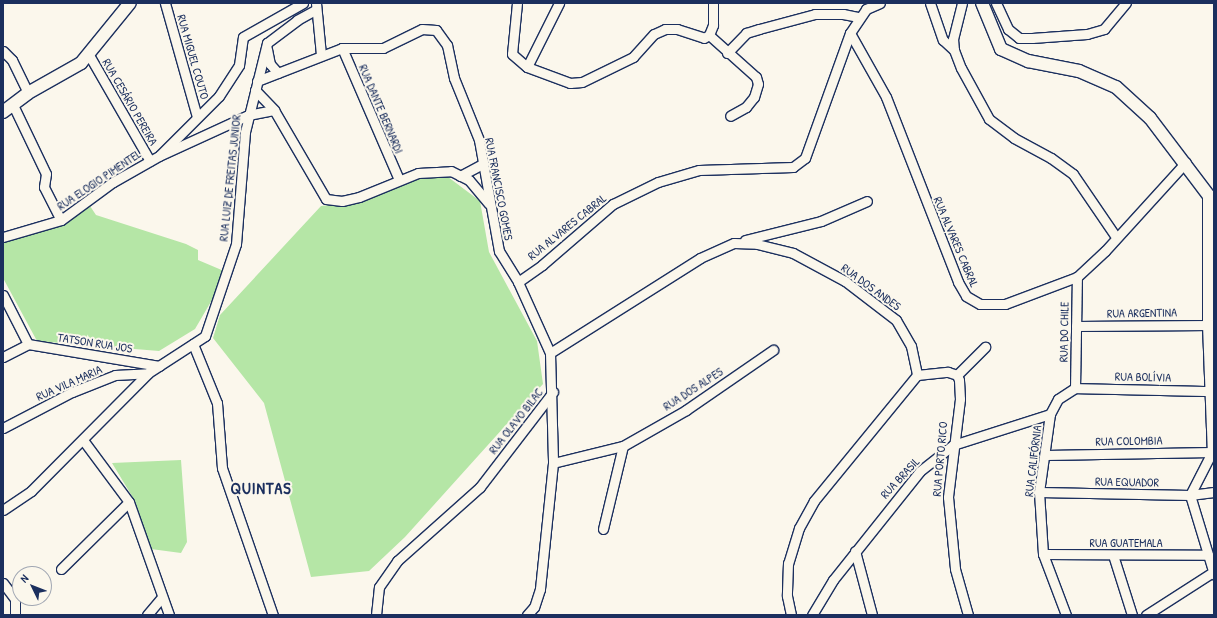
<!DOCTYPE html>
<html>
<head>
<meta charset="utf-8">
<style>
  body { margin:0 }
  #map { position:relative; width:1217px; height:618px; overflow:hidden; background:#fbf7ec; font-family:"Patrick Hand",sans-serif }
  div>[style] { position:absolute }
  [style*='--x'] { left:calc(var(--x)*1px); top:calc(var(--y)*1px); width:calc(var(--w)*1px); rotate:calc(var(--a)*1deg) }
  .green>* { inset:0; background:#b5e6a6 }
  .roads { filter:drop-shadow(1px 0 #1b2f5e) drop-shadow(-1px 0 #1b2f5e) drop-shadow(0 1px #1b2f5e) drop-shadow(0 -1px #1b2f5e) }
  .minor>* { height:9px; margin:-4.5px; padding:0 4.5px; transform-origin:4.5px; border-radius:4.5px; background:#fbf7ec }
  .tertiary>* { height:12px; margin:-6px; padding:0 6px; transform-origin:6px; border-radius:6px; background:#fbf7ec }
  span { translate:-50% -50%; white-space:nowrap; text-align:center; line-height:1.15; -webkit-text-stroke:4px #fbf7ec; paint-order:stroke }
  .street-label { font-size:12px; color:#1b2f5e }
  .district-label { font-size:16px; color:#1b2f5e; font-weight:700; letter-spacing:1px }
  .frame { position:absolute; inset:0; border:4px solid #1b2f5e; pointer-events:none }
  .north { position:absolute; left:12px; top:566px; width:40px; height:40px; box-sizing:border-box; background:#fbf7ec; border:1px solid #a1a7b3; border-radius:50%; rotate:313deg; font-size:11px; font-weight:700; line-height:16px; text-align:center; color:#1b2f5e }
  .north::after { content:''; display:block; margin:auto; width:14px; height:18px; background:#1b2f5e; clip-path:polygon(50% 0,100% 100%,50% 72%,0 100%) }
</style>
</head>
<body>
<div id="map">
  <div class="green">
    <div style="clip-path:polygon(417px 177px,448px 177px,480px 201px,489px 252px,537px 341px,543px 384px,405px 537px,369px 571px,311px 577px,264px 403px,213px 338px,220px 315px,321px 206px,358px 202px)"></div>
    <div style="clip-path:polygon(90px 206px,96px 215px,186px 244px,198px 250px,198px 260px,224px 271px,216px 293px,195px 329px,159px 351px,37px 341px,3px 278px,3px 241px,70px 221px)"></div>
    <div style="clip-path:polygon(181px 460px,187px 542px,181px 553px,151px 549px,135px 501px,112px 463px)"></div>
  </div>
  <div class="roads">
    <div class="minor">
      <div style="--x:165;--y:3;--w:118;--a:74.3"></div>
      <div style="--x:316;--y:3;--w:52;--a:84.5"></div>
      <div style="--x:517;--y:3;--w:51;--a:95.6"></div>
      <div style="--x:512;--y:54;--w:20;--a:41"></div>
      <div style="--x:527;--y:67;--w:46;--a:20.4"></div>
      <div style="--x:570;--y:83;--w:12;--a:-5"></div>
      <div style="--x:582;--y:82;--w:57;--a:-26.1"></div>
      <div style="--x:633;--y:57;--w:31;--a:-48"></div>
      <div style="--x:654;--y:34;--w:12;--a:-24"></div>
      <div style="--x:665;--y:29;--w:12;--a:0"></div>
      <div style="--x:677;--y:29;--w:28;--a:18"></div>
      <div style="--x:704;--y:38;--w:6;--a:-31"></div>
      <div style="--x:709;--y:35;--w:11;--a:-68"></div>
      <div style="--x:713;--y:25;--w:22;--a:-90"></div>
      <div style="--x:930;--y:3;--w:39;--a:71"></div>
      <div style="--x:943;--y:40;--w:15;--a:42"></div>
      <div style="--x:962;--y:3;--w:37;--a:104"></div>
      <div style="--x:953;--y:39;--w:11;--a:85"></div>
      <div style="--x:954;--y:50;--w:19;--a:69"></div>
      <div style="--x:961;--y:68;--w:58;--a:61.2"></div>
      <div style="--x:989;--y:119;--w:31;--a:37"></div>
      <div style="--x:1014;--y:138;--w:42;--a:28.4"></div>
      <div style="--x:1051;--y:158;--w:27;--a:36"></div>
      <div style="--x:1073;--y:174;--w:76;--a:55.7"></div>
      <div style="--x:996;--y:3;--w:29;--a:65"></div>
      <div style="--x:1008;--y:29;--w:14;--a:39"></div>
      <div style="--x:1019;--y:38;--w:13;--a:0"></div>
      <div style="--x:1032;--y:38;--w:55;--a:-4.2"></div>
      <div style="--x:1087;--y:34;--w:18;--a:-16"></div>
      <div style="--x:1104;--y:29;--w:34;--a:-50"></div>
      <div style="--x:850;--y:33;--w:73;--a:60.6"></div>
      <div style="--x:886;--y:97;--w:199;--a:68.7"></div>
      <div style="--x:958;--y:282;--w:16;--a:60"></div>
      <div style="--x:966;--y:296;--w:16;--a:30"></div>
      <div style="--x:980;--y:304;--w:25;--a:0"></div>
      <div style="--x:1005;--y:304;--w:77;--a:-20.6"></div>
      <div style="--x:1077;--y:277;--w:38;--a:-43"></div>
      <div style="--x:1105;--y:251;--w:120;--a:-47.7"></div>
      <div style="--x:709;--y:35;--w:63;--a:41.8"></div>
      <div style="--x:756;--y:77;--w:7;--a:74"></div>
      <div style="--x:758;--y:84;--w:14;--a:107"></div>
      <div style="--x:754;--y:97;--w:13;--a:129"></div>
      <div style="--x:746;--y:107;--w:18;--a:151"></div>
      <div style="--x:342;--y:48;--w:144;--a:66.6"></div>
      <div style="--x:267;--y:49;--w:15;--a:79"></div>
      <div style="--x:270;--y:64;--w:12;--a:48"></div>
      <div style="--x:3;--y:51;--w:13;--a:45"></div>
      <div style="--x:12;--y:60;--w:37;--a:64"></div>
      <div style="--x:727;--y:53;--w:28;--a:-46"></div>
      <div style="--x:746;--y:33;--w:14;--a:-17"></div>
      <div style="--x:759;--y:29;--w:58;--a:-15"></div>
      <div style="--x:815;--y:14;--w:28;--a:0"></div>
      <div style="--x:843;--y:14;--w:16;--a:11"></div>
      <div style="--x:89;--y:55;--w:122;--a:60.1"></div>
      <div style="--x:527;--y:67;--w:72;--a:-63.4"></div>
      <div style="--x:257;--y:81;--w:91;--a:-21.2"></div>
      <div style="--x:342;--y:48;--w:41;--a:0"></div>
      <div style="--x:383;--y:48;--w:43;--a:-26"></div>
      <div style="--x:422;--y:29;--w:14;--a:4"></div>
      <div style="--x:436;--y:30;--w:19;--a:54"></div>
      <div style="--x:447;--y:45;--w:34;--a:78"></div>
      <div style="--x:454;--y:78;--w:67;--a:68"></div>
      <div style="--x:479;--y:140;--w:113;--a:79.8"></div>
      <div style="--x:499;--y:251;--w:36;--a:58"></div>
      <div style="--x:518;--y:282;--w:78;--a:65.7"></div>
      <div style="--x:550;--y:353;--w:110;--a:88.4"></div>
      <div style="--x:553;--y:463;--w:127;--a:95.9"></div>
      <div style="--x:540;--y:589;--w:19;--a:108"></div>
      <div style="--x:534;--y:607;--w:11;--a:131"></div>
      <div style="--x:255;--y:90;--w:28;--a:46"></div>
      <div style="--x:274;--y:110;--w:103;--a:59.7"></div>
      <div style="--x:326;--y:199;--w:16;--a:7"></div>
      <div style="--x:342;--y:201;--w:17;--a:-13"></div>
      <div style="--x:359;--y:197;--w:64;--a:-22.1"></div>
      <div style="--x:418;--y:173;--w:33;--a:-3"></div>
      <div style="--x:451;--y:171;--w:20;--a:27"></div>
      <div style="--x:469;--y:180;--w:31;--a:50"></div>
      <div style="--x:13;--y:105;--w:76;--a:64.4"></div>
      <div style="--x:46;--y:174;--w:13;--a:99"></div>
      <div style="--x:44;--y:187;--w:37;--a:63"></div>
      <div style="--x:160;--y:155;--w:83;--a:-45"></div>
      <div style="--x:219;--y:96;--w:37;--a:-57"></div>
      <div style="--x:239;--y:65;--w:28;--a:-82"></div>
      <div style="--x:243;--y:37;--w:69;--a:-29.5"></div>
      <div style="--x:460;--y:176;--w:27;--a:-28"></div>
      <div style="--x:3;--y:237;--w:60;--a:-16.3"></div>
      <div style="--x:61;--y:220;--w:64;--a:-36.2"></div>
      <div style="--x:113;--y:182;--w:53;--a:-29.5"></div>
      <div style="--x:159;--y:156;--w:98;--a:-24.7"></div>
      <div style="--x:248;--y:115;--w:26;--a:-11"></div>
      <div style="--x:745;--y:240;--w:78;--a:-14"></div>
      <div style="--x:821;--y:221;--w:50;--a:-23.5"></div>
      <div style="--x:518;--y:282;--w:29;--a:-35"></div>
      <div style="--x:542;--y:265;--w:94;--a:-40.7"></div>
      <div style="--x:613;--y:204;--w:50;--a:-26.1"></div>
      <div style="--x:658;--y:182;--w:43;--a:-16.3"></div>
      <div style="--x:699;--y:170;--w:94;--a:-1.8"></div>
      <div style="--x:793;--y:167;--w:15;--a:-37"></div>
      <div style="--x:805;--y:158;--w:133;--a:-70.2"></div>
      <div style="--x:850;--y:33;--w:29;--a:-56"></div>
      <div style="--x:866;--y:9;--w:15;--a:-23"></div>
      <div style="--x:3;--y:295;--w:55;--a:63"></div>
      <div style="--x:1076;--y:326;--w:133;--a:-0.4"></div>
      <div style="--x:28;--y:344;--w:133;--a:9.5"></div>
      <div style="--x:193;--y:344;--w:64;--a:67.9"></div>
      <div style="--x:217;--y:403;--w:65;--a:85.6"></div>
      <div style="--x:222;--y:468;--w:156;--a:70.9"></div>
      <div style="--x:550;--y:353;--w:178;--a:-32.3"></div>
      <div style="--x:700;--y:258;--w:37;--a:-24"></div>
      <div style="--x:734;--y:243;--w:23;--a:2"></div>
      <div style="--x:757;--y:244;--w:37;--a:14"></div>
      <div style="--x:793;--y:253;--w:59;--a:28.3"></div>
      <div style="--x:845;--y:281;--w:64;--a:37.4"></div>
      <div style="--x:896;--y:320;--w:30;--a:60"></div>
      <div style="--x:911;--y:346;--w:30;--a:78"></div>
      <div style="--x:917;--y:375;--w:163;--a:129.3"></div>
      <div style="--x:814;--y:501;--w:31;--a:119"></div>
      <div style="--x:799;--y:528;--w:37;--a:107"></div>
      <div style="--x:788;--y:563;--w:33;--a:92"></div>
      <div style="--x:787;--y:596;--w:19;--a:78"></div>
      <div style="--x:3;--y:357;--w:28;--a:-27"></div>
      <div style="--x:917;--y:375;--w:31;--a:-6"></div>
      <div style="--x:948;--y:372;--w:9;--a:18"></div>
      <div style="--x:957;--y:375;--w:5;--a:68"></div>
      <div style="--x:959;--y:380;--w:19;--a:87"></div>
      <div style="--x:960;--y:399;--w:99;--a:97"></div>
      <div style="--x:948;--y:497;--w:72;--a:84.4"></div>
      <div style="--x:955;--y:569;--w:48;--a:74.2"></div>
      <div style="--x:957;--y:375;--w:40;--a:-45"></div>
      <div style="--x:1075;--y:388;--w:111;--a:-89"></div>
      <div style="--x:3;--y:428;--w:78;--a:-27.6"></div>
      <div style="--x:72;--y:392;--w:46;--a:-21.6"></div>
      <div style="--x:115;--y:375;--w:33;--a:-3"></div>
      <div style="--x:83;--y:440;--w:77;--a:53.4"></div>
      <div style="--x:129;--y:502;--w:120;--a:70.5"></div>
      <div style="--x:1046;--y:455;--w:166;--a:-1"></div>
      <div style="--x:1212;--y:452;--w:48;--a:117.1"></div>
      <div style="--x:553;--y:463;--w:72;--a:-13.7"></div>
      <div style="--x:623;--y:446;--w:73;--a:-29.7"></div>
      <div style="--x:686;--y:410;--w:106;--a:-34.6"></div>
      <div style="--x:1039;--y:492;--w:151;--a:1.1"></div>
      <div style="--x:1190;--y:495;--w:24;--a:-7"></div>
      <div style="--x:1190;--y:495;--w:83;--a:73.1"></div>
      <div style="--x:3;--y:510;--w:34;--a:-34"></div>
      <div style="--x:31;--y:491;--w:166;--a:-45.2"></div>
      <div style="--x:148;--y:373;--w:68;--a:-33"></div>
      <div style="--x:205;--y:336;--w:97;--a:-71.4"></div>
      <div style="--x:236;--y:244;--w:112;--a:-85.4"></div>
      <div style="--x:245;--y:132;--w:92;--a:-76.1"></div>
      <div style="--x:267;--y:43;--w:38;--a:-37"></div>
      <div style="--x:297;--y:20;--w:21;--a:-29"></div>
      <div style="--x:603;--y:529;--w:85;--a:-76.5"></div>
      <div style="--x:855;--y:551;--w:66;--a:75.1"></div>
      <div style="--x:1043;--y:554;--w:165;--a:0.3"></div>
      <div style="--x:1113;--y:555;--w:63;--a:72.4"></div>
      <div style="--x:61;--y:569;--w:95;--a:-44.6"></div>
      <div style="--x:3;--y:583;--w:20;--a:53"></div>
      <div style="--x:15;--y:599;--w:16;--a:90"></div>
      <div style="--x:147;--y:615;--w:23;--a:-50"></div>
      <div style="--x:376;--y:615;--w:28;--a:-84"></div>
      <div style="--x:379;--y:587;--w:32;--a:-55"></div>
      <div style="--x:397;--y:561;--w:111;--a:-41.7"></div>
      <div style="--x:480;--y:487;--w:120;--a:-52.5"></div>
      <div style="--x:812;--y:615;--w:41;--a:-59"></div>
      <div style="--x:833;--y:580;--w:139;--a:-51.4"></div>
      <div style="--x:920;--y:471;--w:42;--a:-38.2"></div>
      <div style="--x:953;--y:445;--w:102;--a:-17.7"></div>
      <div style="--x:1066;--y:615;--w:65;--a:-110.7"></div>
      <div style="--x:1043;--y:554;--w:62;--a:-93.7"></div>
      <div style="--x:1039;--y:492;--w:79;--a:-82"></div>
      <div style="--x:1050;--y:414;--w:17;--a:-62"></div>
      <div style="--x:1058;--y:399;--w:20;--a:-33"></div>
      <div style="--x:1075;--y:388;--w:136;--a:1.3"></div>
      <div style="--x:1146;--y:615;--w:80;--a:-32.7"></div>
    </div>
    <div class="tertiary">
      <div style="--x:982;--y:3;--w:50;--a:67.6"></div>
      <div style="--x:1001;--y:49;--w:30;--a:24"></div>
      <div style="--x:1028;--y:61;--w:52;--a:11.1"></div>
      <div style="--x:1079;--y:71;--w:40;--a:23.4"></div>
      <div style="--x:1116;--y:87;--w:46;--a:42.4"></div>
      <div style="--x:1150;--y:118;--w:98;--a:52.9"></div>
      <div style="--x:1209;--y:196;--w:129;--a:90"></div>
      <div style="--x:1209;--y:325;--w:129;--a:87.8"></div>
      <div style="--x:3;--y:112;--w:31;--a:-37"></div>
      <div style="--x:28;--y:93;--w:61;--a:-29.5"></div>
      <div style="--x:81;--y:63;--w:77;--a:-50.8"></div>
    </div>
  </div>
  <div class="street-label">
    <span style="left:193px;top:57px;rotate:74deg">RUA MIGUEL COUTO</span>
    <span style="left:130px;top:102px;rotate:60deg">RUA CESÁRIO PEREIRA</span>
    <span style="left:381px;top:109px;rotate:67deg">RUA DANTE BERNARDI</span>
    <span style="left:230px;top:178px;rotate:-84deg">RUA LUIZ DE FREITAS JUNIOR</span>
    <span style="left:99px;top:180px;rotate:-34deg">RUA ELOGIO PIMENTEL</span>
    <span style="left:499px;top:189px;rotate:79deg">RUA FRANCISCO GOMES</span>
    <span style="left:567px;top:227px;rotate:-39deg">RUA ALVARES CABRAL</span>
    <span style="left:956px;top:242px;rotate:67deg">RUA ALVARES CABRAL</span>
    <span style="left:871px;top:287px;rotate:36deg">RUA DOS ANDES</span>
    <span style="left:1142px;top:313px;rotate:-1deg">RUA ARGENTINA</span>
    <span style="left:1064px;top:332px;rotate:-89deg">RUA DO CHILE</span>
    <span style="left:95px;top:343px;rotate:9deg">TATSON RUA JOS</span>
    <span style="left:1143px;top:377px;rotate:1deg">RUA BOLÍVIA</span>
    <span style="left:69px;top:383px;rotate:-24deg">RUA VILA MARIA</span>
    <span style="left:693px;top:389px;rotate:-33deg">RUA DOS ALPES</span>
    <span style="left:516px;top:421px;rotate:-52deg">RUA OLAVO BILAC</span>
    <span style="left:1129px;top:441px;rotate:-1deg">RUA COLOMBIA</span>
    <span style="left:940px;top:459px;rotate:-85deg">RUA PORTO RICO</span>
    <span style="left:1033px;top:461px;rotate:-83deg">RUA CALIFÓRNIA</span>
    <span style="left:900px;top:478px;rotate:-47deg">RUA BRASIL</span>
    <span style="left:1127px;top:482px;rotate:1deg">RUA EQUADOR</span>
    <span style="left:1126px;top:543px">RUA GUATEMALA</span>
  </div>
  <div class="district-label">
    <span style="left:261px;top:488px">QUINTAS</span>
  </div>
  <div class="frame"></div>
  <div class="north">N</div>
</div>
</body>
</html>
